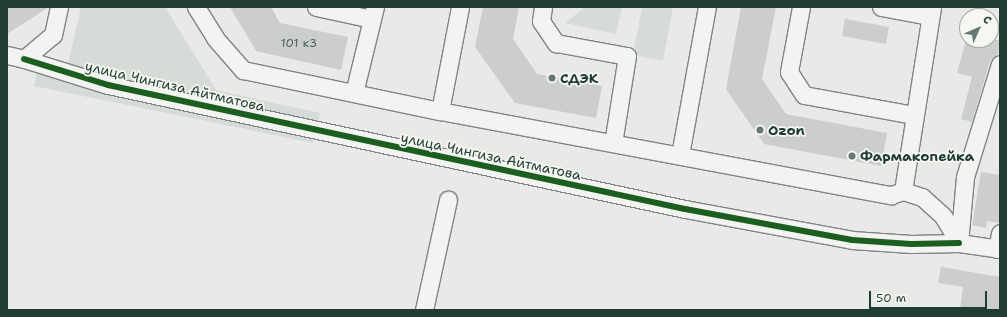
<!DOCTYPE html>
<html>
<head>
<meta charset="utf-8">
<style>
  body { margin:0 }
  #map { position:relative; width:1007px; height:317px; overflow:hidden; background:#e9eae8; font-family:"Shantell Sans",sans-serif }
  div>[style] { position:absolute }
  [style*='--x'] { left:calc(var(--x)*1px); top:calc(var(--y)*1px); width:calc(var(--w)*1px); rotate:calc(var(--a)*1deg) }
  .green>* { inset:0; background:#d6dbd7 }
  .building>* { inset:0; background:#cbcecc }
  .roads { filter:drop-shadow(1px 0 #7f8583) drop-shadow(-1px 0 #7f8583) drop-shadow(0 1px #7f8583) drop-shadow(0 -1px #7f8583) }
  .minor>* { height:17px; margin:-8.5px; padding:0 8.5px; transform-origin:8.5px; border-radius:8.5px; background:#f3f3f1 }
  .cycleway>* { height:6px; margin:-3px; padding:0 3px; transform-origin:3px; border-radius:3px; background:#1b5e20 }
  .dots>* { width:11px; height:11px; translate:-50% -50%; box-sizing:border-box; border:2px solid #f6f6f2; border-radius:50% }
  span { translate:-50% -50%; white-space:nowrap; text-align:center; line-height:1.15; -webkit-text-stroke:3.5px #f6f6f2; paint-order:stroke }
  .number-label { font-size:12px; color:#4a615a }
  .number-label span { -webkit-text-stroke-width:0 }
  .poi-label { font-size:14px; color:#1f3d34; font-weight:700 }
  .left { translate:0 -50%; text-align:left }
  .street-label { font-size:14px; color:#1f3d34 }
  .frame { position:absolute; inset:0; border:8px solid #1f3d34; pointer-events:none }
  .north { position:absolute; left:959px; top:8px; width:40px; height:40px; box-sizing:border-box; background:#f6f6f2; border:1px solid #a0aca6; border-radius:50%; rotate:45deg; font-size:11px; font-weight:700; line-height:16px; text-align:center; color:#1f3d34 }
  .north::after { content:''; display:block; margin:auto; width:14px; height:18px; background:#667a73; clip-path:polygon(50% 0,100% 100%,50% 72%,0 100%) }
  .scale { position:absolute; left:869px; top:291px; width:118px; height:18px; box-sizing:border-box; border:2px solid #1f3d34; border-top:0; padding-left:5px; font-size:12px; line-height:14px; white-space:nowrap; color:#1f3d34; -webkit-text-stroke:3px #f6f6f2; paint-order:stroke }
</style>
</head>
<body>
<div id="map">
  <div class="green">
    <div style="clip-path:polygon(81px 7px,165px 7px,216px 90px,320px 113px,313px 143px,34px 86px,38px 66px,67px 68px)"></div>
    <div style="clip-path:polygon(585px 7px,622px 7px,616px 34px,565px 23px)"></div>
    <div style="clip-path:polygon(642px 7px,673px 7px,663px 61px,633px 55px)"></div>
  </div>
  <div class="building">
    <div style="clip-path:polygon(7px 7px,49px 7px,7px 34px)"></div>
    <div style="clip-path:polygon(230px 7px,271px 7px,280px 23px,348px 37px,341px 70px,256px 51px)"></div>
    <div style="clip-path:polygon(483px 7px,519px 7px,513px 39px,537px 74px,602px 86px,596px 118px,515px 103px,475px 47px)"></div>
    <div style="clip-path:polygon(741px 7px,776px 7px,762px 79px,786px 114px,887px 133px,881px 166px,764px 144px,726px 89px)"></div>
    <div style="clip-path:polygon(845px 19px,889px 27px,886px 44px,842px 36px)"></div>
    <div style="clip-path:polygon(966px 40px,1000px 40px,998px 54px,990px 61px,972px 122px,961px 119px,972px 77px,957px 73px)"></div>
    <div style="clip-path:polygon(981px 172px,1000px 175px,1000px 223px,987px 221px,986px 228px,972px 225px)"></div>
    <div style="clip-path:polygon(941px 267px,1000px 277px,1000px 310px,960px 310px,963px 287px,938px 283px)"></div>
  </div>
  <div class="roads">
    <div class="minor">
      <div style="--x:196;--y:7;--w:36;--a:58"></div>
      <div style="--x:215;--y:38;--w:43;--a:48.8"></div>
      <div style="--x:243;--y:70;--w:201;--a:11.8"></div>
      <div style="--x:440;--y:111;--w:459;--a:10.6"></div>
      <div style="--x:891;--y:195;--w:13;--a:-18"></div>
      <div style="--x:903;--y:191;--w:20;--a:18"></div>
      <div style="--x:922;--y:197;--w:28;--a:42"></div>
      <div style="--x:943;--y:216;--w:31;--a:59"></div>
      <div style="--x:316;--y:7;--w:57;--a:12.1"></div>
      <div style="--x:543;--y:7;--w:14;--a:98"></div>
      <div style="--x:541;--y:21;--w:27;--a:56"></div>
      <div style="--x:556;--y:43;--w:72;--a:10.4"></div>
      <div style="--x:627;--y:56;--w:88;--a:99.1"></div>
      <div style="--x:801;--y:7;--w:66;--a:100.5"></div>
      <div style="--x:789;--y:72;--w:27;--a:57"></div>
      <div style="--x:804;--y:95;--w:112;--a:10.3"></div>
      <div style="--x:881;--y:7;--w:50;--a:10.4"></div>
      <div style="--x:7;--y:55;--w:17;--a:13"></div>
      <div style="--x:24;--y:59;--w:38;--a:-40"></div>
      <div style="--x:53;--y:35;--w:29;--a:-78"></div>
      <div style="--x:24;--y:59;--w:88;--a:17.2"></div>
      <div style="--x:108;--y:85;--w:590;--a:12.13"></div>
      <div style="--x:685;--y:209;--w:170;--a:10.5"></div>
      <div style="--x:852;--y:240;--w:59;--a:3.9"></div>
      <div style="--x:911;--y:244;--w:48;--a:-1.2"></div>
      <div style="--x:959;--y:243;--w:41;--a:8.3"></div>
      <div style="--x:354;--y:93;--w:89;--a:-76.3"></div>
      <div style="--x:440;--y:111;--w:106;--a:-79.1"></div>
      <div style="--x:680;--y:155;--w:150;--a:-79.7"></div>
      <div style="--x:903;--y:191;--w:186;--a:-81"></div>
      <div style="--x:959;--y:243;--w:66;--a:-84.8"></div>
      <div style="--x:965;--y:177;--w:118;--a:-72.8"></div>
      <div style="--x:997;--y:249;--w:16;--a:-79"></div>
      <div style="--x:424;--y:310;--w:113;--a:-77.7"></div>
    </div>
  </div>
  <div class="cycleway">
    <div style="--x:24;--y:59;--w:88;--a:17.2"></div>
    <div style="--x:108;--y:85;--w:590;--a:12.13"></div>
    <div style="--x:685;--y:209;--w:170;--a:10.5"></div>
    <div style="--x:852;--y:240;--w:59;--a:3.9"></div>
    <div style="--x:911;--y:244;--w:48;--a:-1.2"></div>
  </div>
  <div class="dots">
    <div style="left:552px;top:78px;background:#667a73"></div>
    <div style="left:760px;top:130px;background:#667a73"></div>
    <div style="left:852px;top:156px;background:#667a73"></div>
  </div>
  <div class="number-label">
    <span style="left:299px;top:44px">101 к3</span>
  </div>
  <div class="poi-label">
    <span class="left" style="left:560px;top:78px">СДЭК</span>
    <span class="left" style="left:768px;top:130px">Ozon</span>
    <span class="left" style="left:860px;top:156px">Фармакопейка</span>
  </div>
  <div class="street-label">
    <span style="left:175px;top:86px;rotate:13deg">улица Чингиза Айтматова</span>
    <span style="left:491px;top:156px;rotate:12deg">улица Чингиза Айтматова</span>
  </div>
  <div class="frame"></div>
  <div class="north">С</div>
  <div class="scale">50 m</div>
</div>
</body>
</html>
